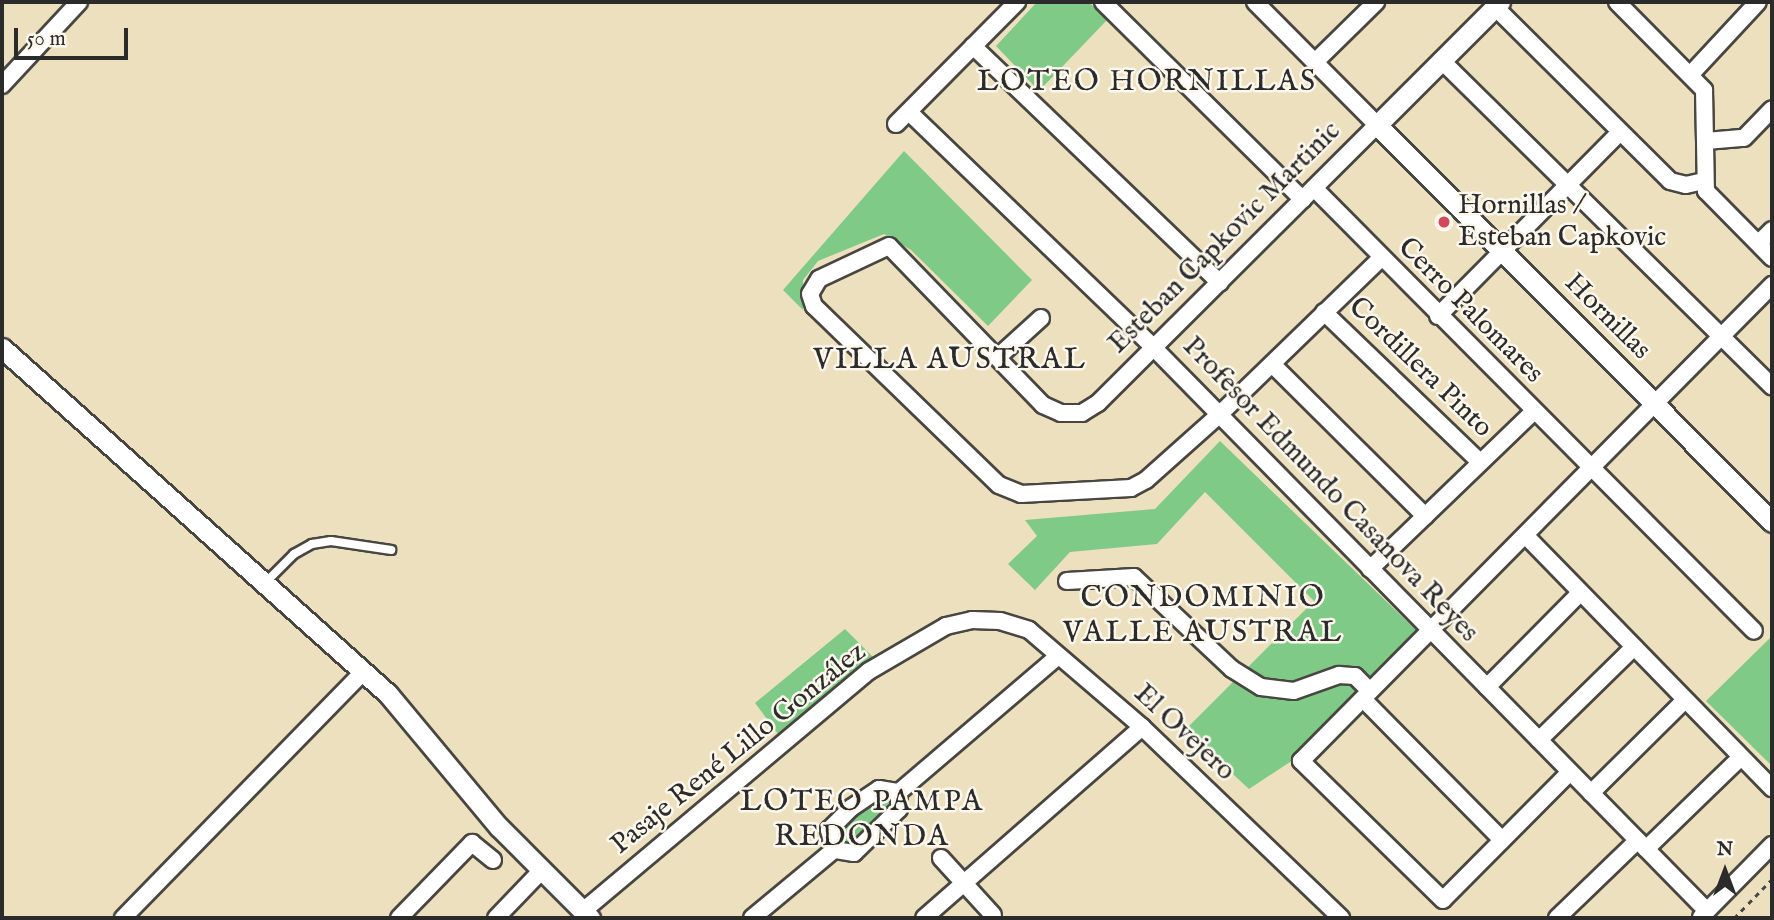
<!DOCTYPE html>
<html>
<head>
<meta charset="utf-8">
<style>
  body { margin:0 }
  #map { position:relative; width:1774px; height:920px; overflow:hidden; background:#ede0be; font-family:"IM FELL English",serif }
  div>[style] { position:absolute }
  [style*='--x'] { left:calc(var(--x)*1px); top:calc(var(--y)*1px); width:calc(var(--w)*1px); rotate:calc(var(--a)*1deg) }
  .green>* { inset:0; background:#80ca87 }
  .path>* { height:2.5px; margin-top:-1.25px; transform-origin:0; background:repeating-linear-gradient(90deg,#484641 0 5px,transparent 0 10px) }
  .roads { filter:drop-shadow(2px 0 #484641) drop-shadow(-2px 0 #484641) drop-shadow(0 2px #484641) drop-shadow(0 -2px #484641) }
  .service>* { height:8px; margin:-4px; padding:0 4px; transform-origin:4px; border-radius:4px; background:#fff }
  .minor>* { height:16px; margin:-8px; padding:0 8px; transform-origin:8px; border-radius:8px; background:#fff }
  .tertiary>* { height:19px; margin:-9.5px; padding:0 9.5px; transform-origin:9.5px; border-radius:9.5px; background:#fff }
  .dots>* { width:19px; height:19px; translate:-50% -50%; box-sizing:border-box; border:4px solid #fbf7ec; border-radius:50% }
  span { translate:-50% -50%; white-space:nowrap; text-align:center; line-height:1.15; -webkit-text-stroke:5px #fbf7ec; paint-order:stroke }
  .poi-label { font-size:28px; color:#2b2b2b }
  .left { translate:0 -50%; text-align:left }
  .street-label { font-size:28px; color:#2b2b2b }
  .neighbourhood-label { font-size:30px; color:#2b2b2b; letter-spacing:2px }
  .frame { position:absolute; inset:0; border:4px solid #2b2b2b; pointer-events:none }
  .north { position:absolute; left:1690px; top:836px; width:70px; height:70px; -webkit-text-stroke:5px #fbf7ec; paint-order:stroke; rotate:0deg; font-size:19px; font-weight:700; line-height:28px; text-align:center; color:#2b2b2b }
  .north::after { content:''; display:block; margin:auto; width:24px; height:32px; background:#2b2b2b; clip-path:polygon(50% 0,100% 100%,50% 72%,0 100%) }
  .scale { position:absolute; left:14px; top:28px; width:114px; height:32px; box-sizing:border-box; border:4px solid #2b2b2b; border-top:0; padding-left:9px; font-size:21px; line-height:24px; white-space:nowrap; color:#2b2b2b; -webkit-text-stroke:5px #fbf7ec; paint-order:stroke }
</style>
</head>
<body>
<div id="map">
  <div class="green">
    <div style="clip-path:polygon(1037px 2px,1089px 2px,1107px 20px,1039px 91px,996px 46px)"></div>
    <div style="clip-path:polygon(904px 151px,1032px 280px,988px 326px,911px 250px,884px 234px,818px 261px,803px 280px,803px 310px,783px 290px)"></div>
    <div style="clip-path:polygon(1220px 441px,1416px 630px,1290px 762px,1249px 789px,1185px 730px,1314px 601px,1205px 492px,1157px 544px,1070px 552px,1035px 590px,1008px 564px,1037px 536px,1025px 520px,1155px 509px)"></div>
    <div style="clip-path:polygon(845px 629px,876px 660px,784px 742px,755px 703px)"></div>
    <div style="clip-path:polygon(1772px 636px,1772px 766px,1706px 701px)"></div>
    <div style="clip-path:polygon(875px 795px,894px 803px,852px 847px,836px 841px,836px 830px)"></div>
  </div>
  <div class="path">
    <div style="--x:1734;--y:918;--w:54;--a:-45.7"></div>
  </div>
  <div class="roads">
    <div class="service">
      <div style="--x:265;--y:583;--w:41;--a:-45"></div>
      <div style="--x:294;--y:554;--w:21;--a:-29"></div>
      <div style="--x:312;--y:544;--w:19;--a:-9"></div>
      <div style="--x:331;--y:541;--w:61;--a:8.5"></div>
    </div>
    <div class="minor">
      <div style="--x:1103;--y:2;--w:281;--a:44.7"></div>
      <div style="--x:1255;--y:2;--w:173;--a:45.2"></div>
      <div style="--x:1377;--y:125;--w:394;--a:135.1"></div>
      <div style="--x:1098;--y:403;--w:19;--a:148"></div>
      <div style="--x:1082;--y:413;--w:21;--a:180"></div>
      <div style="--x:1061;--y:413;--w:20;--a:-156"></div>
      <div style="--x:1043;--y:405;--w:221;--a:-134.1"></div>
      <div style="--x:889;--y:246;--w:77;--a:154.8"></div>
      <div style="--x:819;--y:279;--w:17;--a:121"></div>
      <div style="--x:810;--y:294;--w:13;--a:72"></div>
      <div style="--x:814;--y:306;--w:257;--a:44.1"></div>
      <div style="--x:999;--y:485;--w:24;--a:22"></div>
      <div style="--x:1021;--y:494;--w:110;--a:-3.1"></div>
      <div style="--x:1131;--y:488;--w:17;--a:-28"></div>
      <div style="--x:1146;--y:480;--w:98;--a:-41.7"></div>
      <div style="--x:1219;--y:415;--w:226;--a:-44.1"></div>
      <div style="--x:1617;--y:2;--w:124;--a:45.3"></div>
      <div style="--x:1704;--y:90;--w:101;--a:88.9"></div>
      <div style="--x:1706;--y:191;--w:94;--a:45.4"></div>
      <div style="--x:1495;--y:7;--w:247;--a:44.8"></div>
      <div style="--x:1670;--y:181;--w:16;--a:14"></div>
      <div style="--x:1686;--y:185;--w:18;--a:-13"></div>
      <div style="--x:973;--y:46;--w:342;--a:43.8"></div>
      <div style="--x:1441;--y:60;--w:465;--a:44.6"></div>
      <div style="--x:1315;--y:62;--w:86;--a:-44.5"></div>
      <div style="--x:1691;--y:74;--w:98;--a:-47.1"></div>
      <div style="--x:2;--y:85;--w:113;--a:-47.1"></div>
      <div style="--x:909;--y:112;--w:340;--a:43.9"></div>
      <div style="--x:1154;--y:348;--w:789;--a:45.51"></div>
      <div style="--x:896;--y:124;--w:172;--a:-45.2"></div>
      <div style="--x:1706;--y:141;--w:38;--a:-5"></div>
      <div style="--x:1744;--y:138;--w:40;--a:-46"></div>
      <div style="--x:1314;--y:188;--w:624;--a:45.19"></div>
      <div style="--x:1759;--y:243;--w:18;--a:-45"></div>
      <div style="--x:1324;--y:312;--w:216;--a:43.9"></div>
      <div style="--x:1438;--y:316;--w:257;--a:-45.3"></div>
      <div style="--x:998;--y:357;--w:58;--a:-42.2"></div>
      <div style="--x:1272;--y:364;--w:216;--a:44.8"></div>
      <div style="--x:1525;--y:535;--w:354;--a:45.7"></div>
      <div style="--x:1370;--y:569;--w:226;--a:-43.9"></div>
      <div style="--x:1067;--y:581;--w:67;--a:-3.4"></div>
      <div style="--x:1134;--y:577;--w:134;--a:43.2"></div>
      <div style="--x:1232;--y:669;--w:34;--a:32"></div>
      <div style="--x:1261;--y:687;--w:33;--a:7"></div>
      <div style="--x:1294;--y:691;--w:48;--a:-19.6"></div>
      <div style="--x:1339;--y:675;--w:16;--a:4"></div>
      <div style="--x:1355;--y:676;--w:21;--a:45"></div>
      <div style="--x:1487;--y:687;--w:132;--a:-45.3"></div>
      <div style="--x:1363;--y:699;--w:198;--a:45.4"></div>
      <div style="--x:1539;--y:740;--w:133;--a:-44.4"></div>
      <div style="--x:1570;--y:772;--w:180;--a:134.8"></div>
      <div style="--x:1443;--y:900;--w:199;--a:-135.6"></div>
      <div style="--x:1301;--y:761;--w:670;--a:-45.3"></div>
      <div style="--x:899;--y:792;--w:17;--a:90"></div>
      <div style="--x:899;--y:809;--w:63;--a:135.6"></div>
      <div style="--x:854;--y:853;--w:20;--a:-171"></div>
      <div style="--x:834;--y:850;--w:21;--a:-104"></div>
      <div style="--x:829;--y:830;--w:31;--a:-45"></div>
      <div style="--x:851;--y:808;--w:34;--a:-34"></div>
      <div style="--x:879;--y:789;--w:20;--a:9"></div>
      <div style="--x:899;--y:792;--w:209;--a:-40.5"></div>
      <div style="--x:1591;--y:793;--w:132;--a:-44.7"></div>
      <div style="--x:1646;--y:849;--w:132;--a:-44.1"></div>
      <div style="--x:941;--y:858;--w:77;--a:47.6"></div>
      <div style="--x:583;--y:911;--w:373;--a:-40"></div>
      <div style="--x:869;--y:671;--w:89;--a:-30.3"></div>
      <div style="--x:946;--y:626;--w:27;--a:-13"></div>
      <div style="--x:972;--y:620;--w:28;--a:2"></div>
      <div style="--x:1000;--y:621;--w:30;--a:17"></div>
      <div style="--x:1029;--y:630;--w:149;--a:40.6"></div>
      <div style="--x:1142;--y:727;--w:276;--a:43.8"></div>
      <div style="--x:1701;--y:917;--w:101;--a:-45.4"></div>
      <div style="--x:123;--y:918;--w:344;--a:-45.7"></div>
      <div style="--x:399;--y:918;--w:105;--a:-45.8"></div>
      <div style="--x:472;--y:843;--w:27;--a:39"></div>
      <div style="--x:496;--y:918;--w:66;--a:-46.2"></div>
      <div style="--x:752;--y:918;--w:107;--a:-39.7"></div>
      <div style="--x:924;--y:918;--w:290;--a:-41.2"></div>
      <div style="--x:1557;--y:918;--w:112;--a:-43.9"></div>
    </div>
    <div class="tertiary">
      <div style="--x:1500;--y:2;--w:174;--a:135"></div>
      <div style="--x:1377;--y:125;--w:560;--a:45.14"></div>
      <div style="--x:2;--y:348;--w:518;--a:41.87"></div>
      <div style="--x:388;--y:694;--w:173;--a:50.2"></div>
      <div style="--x:499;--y:827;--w:129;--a:45"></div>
    </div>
  </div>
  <div class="dots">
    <div style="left:1444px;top:222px;background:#d1495b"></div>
  </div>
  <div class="poi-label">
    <span class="left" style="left:1458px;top:222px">Hornillas /<br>Esteban Capkovic</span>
  </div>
  <div class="street-label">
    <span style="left:1225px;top:238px;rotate:-45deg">Esteban Capkovic Martinic</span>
    <span style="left:1470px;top:311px;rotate:45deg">Cerro Palomares</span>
    <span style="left:1607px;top:317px;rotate:45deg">Hornillas</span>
    <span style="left:1420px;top:368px;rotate:44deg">Cordillera Pinto</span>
    <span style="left:1330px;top:490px;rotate:46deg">Profesor Edmundo Casanova Reyes</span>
    <span style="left:1184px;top:733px;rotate:43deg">El Ovejero</span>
    <span style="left:739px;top:749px;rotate:-39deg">Pasaje René Lillo González</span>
  </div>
  <div class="neighbourhood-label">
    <span style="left:1147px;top:82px">LOTEO HORNILLAS</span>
    <span style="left:950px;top:360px">VILLA AUSTRAL</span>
    <span style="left:1203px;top:615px">CONDOMINIO<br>VALLE AUSTRAL</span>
    <span style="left:862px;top:819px">LOTEO PAMPA<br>REDONDA</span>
  </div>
  <div class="frame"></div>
  <div class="north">N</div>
  <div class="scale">50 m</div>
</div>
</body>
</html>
